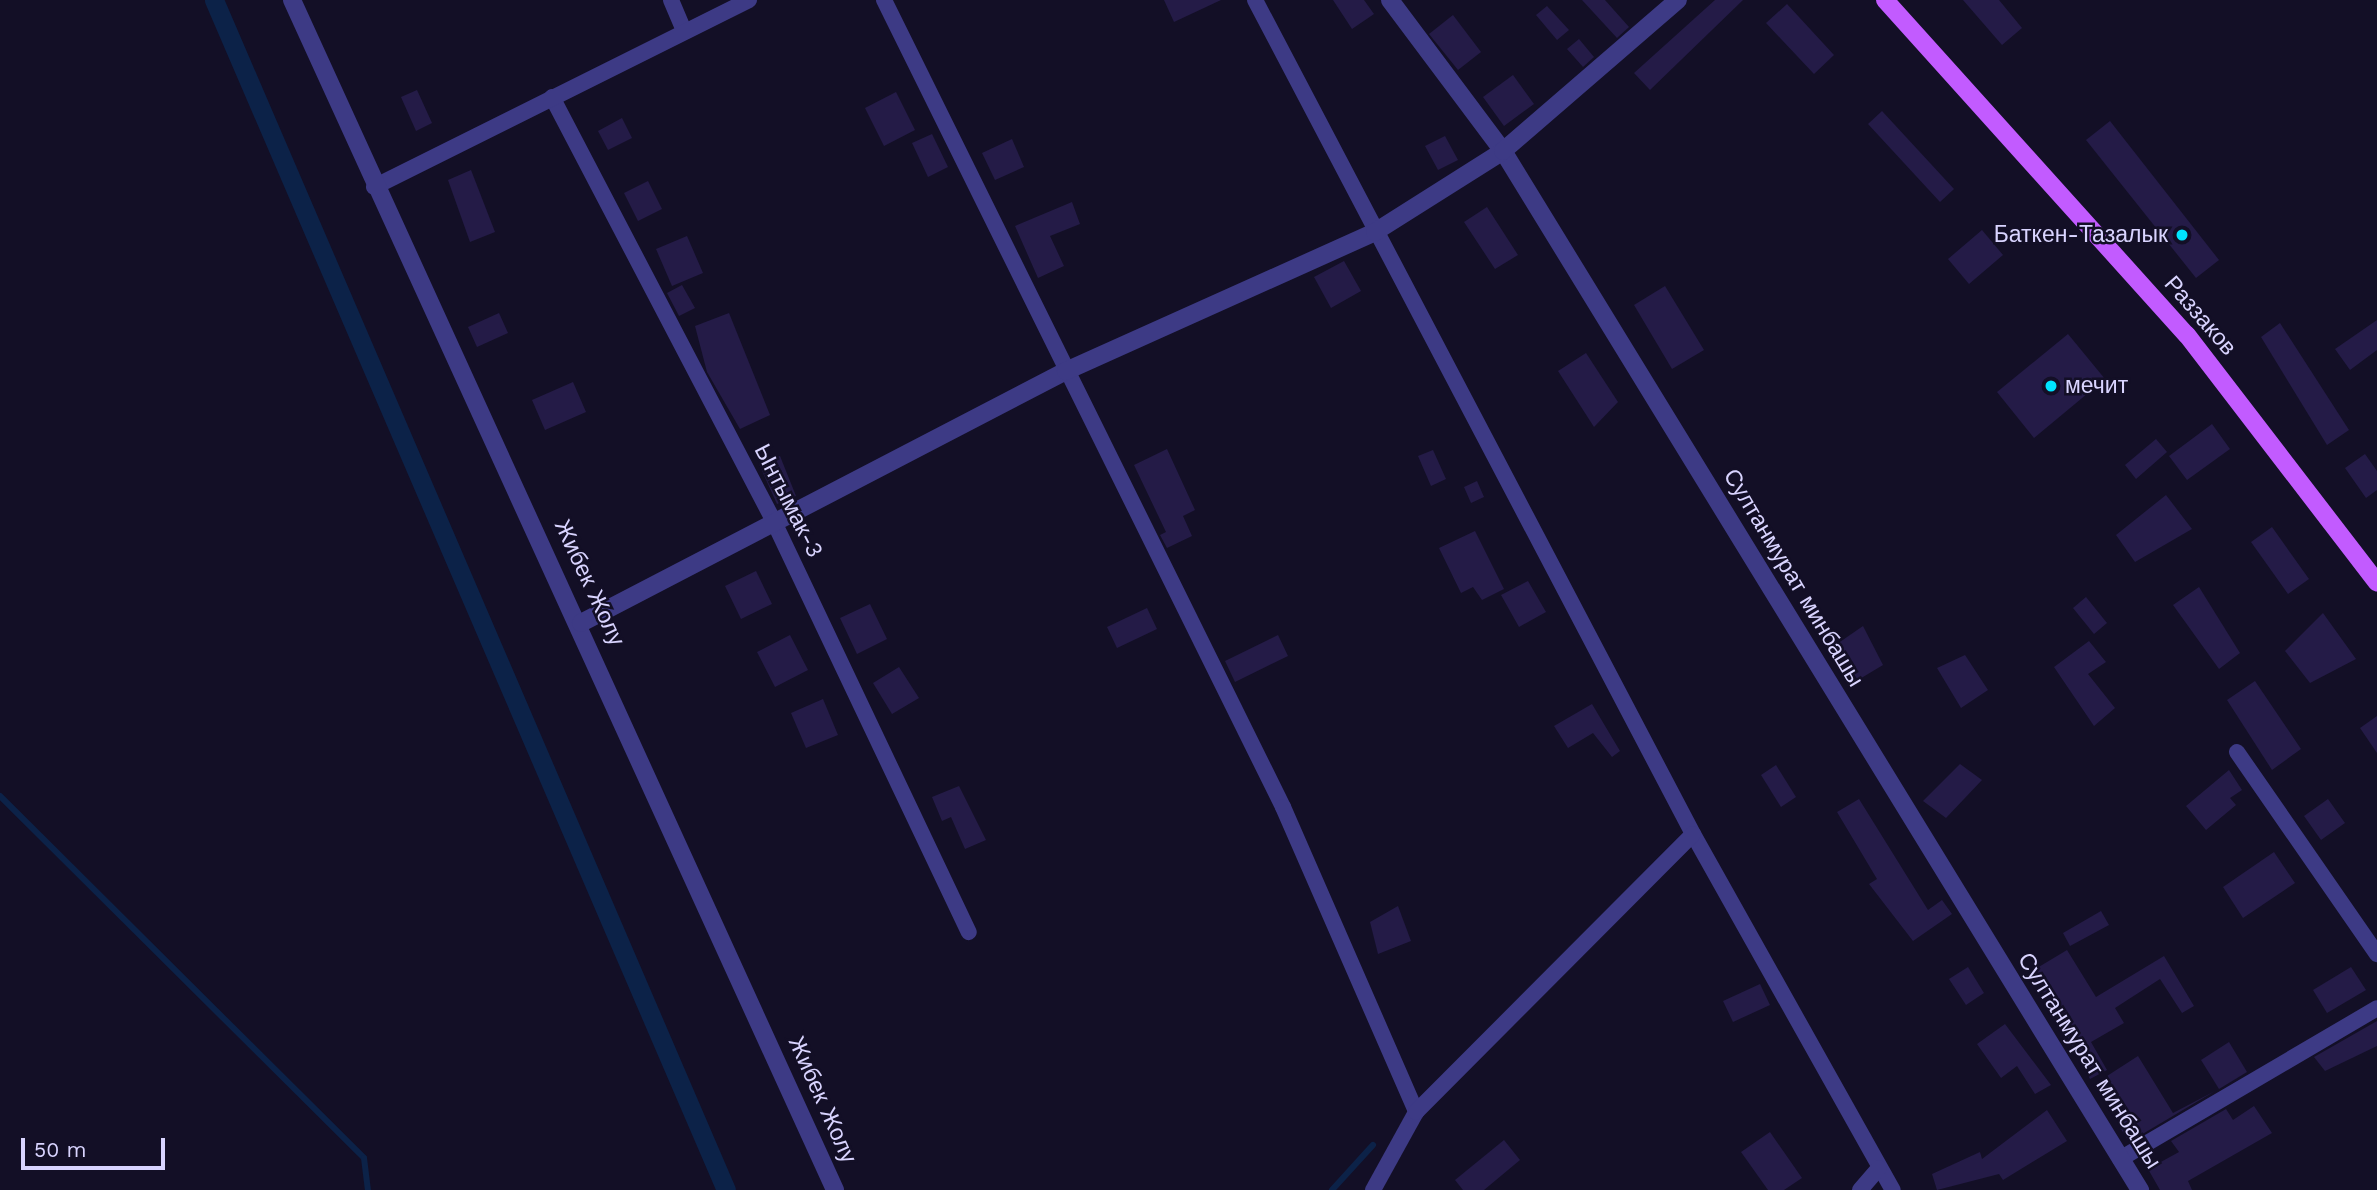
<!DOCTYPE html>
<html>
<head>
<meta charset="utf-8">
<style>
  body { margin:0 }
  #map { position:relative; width:2377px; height:1190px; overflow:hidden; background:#130f26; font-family:"Work Sans",sans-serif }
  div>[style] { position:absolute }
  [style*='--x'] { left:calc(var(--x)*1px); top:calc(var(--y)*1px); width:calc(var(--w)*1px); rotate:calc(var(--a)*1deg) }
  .stream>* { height:6px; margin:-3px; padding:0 3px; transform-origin:3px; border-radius:3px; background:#0c2248 }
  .canal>* { height:19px; margin:-9.5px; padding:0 9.5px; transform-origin:9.5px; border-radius:9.5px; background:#0c2248 }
  .building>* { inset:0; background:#241b47 }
  .minor>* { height:16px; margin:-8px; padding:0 8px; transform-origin:8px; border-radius:8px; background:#3d3a85 }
  .tertiary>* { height:18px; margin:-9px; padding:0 9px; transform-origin:9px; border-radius:9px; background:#3d3a85 }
  .primary>* { height:18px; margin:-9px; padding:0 9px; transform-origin:9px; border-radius:9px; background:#c25bff }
  .dots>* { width:19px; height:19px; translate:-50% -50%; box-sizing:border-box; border:4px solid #130f26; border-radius:50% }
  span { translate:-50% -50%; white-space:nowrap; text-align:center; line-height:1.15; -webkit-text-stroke:5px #130f26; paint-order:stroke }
  .poi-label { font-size:23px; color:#d9d4ff }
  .right { translate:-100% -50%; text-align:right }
  .left { translate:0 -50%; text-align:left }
  .street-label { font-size:23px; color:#d9d4ff }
  .scale { position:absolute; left:21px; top:1138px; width:144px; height:32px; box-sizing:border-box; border:4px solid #d9d4ff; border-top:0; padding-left:9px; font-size:21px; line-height:24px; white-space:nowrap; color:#d9d4ff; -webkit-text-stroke:5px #130f26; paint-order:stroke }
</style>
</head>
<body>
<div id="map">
  <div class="stream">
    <div style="--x:0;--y:796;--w:513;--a:44.84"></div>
    <div style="--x:364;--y:1158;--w:32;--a:83"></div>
    <div style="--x:1332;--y:1190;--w:61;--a:-47.7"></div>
  </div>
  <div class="canal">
    <div style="--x:214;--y:0;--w:1295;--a:66.72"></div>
  </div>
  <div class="building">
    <div style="clip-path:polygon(1164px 0,1221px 0,1174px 22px)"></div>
    <div style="clip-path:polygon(1333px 0,1364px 0,1374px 14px,1352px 29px)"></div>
    <div style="clip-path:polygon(1582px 0,1605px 0,1629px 27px,1617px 38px)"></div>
    <div style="clip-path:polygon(1715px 0,1743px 0,1650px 90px,1634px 73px)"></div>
    <div style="clip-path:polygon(1963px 0,1999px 0,2022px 28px,2002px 45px)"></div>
    <div style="clip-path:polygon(1787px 4px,1834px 55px,1814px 74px,1766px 23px)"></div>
    <div style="clip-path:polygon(1547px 6px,1569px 30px,1557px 40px,1536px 15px)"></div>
    <div style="clip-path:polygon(1453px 15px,1481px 52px,1458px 70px,1429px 34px)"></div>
    <div style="clip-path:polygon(1579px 39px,1594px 57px,1583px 67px,1567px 49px)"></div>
    <div style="clip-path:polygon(1513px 75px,1534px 104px,1504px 126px,1483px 97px)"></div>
    <div style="clip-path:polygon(417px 90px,432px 123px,416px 131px,401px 97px)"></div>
    <div style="clip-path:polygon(896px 92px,915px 130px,884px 146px,865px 108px)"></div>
    <div style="clip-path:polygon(1882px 111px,1954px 189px,1940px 202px,1868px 124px)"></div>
    <div style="clip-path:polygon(622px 118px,632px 138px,608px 150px,598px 131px)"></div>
    <div style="clip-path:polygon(2110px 121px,2219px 260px,2196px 278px,2086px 140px)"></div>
    <div style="clip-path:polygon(932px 134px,948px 167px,928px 177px,912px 143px)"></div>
    <div style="clip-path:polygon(1445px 136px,1458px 160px,1438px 170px,1425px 146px)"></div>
    <div style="clip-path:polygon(1012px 139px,1024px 167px,995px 180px,982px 153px)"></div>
    <div style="clip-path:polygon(471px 170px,495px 232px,470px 242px,448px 180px)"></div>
    <div style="clip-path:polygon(648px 181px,662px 209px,638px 221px,624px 193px)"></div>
    <div style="clip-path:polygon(1072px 202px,1080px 224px,1050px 236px,1064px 266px,1038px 278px,1015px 226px)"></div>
    <div style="clip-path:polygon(1487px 207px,1518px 255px,1495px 269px,1464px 222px)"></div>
    <div style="clip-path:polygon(1982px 230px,2003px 255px,1969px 284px,1948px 259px)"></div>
    <div style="clip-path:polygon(687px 236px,703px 273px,672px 286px,656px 249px)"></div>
    <div style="clip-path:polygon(1344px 261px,1361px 291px,1331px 308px,1314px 277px)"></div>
    <div style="clip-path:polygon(682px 285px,695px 308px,679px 316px,667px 293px)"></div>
    <div style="clip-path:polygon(1665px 286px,1704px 350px,1672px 369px,1634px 305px)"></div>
    <div style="clip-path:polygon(499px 313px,508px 333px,477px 347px,468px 327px)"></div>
    <div style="clip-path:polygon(729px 313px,770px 415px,740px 429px,707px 372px,695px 326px)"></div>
    <div style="clip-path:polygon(2377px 320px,2377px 350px,2350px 370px,2335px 349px)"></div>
    <div style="clip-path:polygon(2280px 323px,2349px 430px,2327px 445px,2261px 337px)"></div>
    <div style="clip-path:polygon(2068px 334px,2105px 379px,2034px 438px,1997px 392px)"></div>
    <div style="clip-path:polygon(1586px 353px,1618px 402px,1594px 427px,1558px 371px)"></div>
    <div style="clip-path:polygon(573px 382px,586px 412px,545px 430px,532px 400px)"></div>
    <div style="clip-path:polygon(2212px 424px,2230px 449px,2187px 480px,2169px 456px)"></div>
    <div style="clip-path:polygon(2156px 439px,2167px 452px,2136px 479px,2125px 465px)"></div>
    <div style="clip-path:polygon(1167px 449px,1195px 510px,1183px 516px,1192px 536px,1167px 548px,1160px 535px,1166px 532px,1134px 465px)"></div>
    <div style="clip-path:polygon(1433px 450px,1446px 479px,1431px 486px,1418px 456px)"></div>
    <div style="clip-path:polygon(2365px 454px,2377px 471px,2377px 490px,2366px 498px,2345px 468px)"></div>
    <div style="clip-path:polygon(780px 456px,796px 496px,777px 504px,759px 464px)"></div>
    <div style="clip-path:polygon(1477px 481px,1484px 497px,1471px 503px,1464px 487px)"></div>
    <div style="clip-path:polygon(2166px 495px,2192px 529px,2135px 562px,2116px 535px)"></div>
    <div style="clip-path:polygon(2272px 527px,2309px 579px,2288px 594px,2251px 542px)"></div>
    <div style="clip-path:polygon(1475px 531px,1504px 589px,1482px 600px,1473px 587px,1461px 593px,1439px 548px)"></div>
    <div style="clip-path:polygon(756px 571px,772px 604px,741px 619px,725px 586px)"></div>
    <div style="clip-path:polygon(1528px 581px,1546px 612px,1519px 627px,1501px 595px)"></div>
    <div style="clip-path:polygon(2199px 587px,2240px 653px,2219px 669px,2173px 605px)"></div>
    <div style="clip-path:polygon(2086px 597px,2107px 623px,2094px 634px,2073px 608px)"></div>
    <div style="clip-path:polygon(870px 604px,887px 639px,857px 654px,840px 618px)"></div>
    <div style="clip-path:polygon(1147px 608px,1157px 629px,1117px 648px,1107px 627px)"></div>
    <div style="clip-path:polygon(2323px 613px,2356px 659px,2310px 683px,2285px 651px)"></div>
    <div style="clip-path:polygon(1863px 626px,1883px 665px,1858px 680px,1834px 646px)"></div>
    <div style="clip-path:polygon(790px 635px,808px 670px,775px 687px,757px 652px)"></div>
    <div style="clip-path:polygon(1278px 635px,1288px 656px,1235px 682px,1225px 661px)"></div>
    <div style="clip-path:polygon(2089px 641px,2106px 662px,2088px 674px,2115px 708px,2094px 726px,2054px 667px)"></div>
    <div style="clip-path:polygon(1965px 655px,1988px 690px,1961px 708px,1937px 668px)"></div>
    <div style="clip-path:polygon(899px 667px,919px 698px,892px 714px,873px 683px)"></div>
    <div style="clip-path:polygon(2255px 681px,2301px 749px,2272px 770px,2227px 700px)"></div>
    <div style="clip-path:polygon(823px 699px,838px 735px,806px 748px,791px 713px)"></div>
    <div style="clip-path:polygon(1592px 704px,1620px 751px,1612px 757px,1593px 733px,1568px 748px,1554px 726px)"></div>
    <div style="clip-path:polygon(2377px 716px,2377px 753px,2360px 728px)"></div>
    <div style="clip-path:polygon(1960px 764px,1982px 780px,1946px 818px,1923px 801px)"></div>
    <div style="clip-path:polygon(1776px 765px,1796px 797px,1781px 807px,1761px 775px)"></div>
    <div style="clip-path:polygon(2229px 770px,2242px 790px,2230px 798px,2236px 805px,2206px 830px,2186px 806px)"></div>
    <div style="clip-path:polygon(959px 786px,986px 840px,965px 849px,951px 817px,942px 821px,932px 797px)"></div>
    <div style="clip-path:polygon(1859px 799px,1928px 910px,1942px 900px,1952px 914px,1913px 941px,1869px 884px,1877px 879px,1837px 812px)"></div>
    <div style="clip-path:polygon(2328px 799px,2345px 823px,2321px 840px,2304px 816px)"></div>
    <div style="clip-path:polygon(2274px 852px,2295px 883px,2243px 918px,2223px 887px)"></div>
    <div style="clip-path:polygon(1398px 906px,1411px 941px,1378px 954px,1370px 922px)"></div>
    <div style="clip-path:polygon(2101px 911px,2109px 925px,2070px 946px,2063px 933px)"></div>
    <div style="clip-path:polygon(2067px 950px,2096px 997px,2164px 956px,2194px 1006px,2182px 1013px,2160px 979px,2115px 1008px,2124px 1023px,2091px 1042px,2107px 1070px,2090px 1079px,2032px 971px)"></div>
    <div style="clip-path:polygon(1968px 967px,1984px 993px,1966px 1005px,1949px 979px)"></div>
    <div style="clip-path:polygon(2351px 967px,2366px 990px,2327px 1013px,2313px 990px)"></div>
    <div style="clip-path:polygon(1760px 984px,1770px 1005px,1733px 1022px,1723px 1001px)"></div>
    <div style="clip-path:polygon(2377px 1021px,2377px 1046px,2325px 1071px,2314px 1057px)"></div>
    <div style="clip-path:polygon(2005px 1024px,2051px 1085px,2035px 1094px,2017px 1066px,2001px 1078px,1977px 1044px)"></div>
    <div style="clip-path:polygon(2229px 1042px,2247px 1072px,2219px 1089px,2201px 1060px)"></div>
    <div style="clip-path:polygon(2138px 1056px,2173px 1113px,2215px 1091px,2129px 1142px,2118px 1124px,2131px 1116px,2107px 1076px)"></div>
    <div style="clip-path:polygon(2254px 1106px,2272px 1133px,2188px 1181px,2192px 1190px,2160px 1190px,2148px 1169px,2179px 1152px,2171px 1141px,2226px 1109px,2233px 1120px)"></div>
    <div style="clip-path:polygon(2047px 1110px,2067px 1141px,2003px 1180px,1999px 1174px,1937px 1190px,1932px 1174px,1980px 1152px,1982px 1159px)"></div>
    <div style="clip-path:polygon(1770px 1132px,1802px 1178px,1784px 1190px,1768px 1190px,1741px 1152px)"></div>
    <div style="clip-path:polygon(1504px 1140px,1520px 1160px,1484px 1190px,1463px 1190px,1455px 1180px)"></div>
  </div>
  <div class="minor">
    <div style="--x:671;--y:0;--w:34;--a:67"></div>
    <div style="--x:884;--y:0;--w:900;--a:63.69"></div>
    <div style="--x:1283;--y:807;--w:333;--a:66.4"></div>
    <div style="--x:1255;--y:0;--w:942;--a:62.29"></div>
    <div style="--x:1693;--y:834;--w:408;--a:60.7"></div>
    <div style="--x:552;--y:97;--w:479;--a:62.4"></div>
    <div style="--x:774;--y:522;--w:454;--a:64.6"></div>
    <div style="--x:374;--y:187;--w:419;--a:-26.5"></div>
    <div style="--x:2237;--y:752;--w:246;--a:55.3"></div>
    <div style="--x:2120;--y:1159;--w:298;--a:-30.4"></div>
    <div style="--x:1373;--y:1190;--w:89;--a:-61.1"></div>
    <div style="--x:1416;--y:1112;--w:392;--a:-45.1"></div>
    <div style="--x:1860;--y:1190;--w:29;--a:-49"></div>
  </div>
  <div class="tertiary">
    <div style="--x:292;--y:0;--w:1308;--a:65.47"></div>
    <div style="--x:1390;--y:0;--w:189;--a:53.2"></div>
    <div style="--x:1503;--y:151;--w:1219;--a:58.49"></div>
    <div style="--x:581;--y:623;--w:547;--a:-27.46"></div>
    <div style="--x:1066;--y:371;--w:339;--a:-24.2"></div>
    <div style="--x:1375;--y:232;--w:151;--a:-32.3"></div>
    <div style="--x:1503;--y:151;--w:231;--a:-40.8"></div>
  </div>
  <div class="primary">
    <div style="--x:1885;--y:0;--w:451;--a:48"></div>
    <div style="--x:2187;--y:335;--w:312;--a:52.5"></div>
  </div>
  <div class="dots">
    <div style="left:2182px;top:235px;background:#00e5ff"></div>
    <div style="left:2051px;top:386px;background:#00e5ff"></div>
  </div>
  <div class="poi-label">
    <span class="right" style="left:2168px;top:235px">Баткен-Тазалык</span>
    <span class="left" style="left:2065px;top:386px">мечит</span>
  </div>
  <div class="street-label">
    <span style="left:2200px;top:316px;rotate:49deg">Раззаков</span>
    <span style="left:788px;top:501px;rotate:63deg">Ынтымак-3</span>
    <span style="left:1793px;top:578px;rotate:59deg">Султанмурат минбашы</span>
    <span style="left:589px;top:583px;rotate:65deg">Жибек Жолу</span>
    <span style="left:2089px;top:1061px;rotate:58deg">Султанмурат минбашы</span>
    <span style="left:822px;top:1100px;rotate:66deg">Жибек Жолу</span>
  </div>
  <div class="scale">50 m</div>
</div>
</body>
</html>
